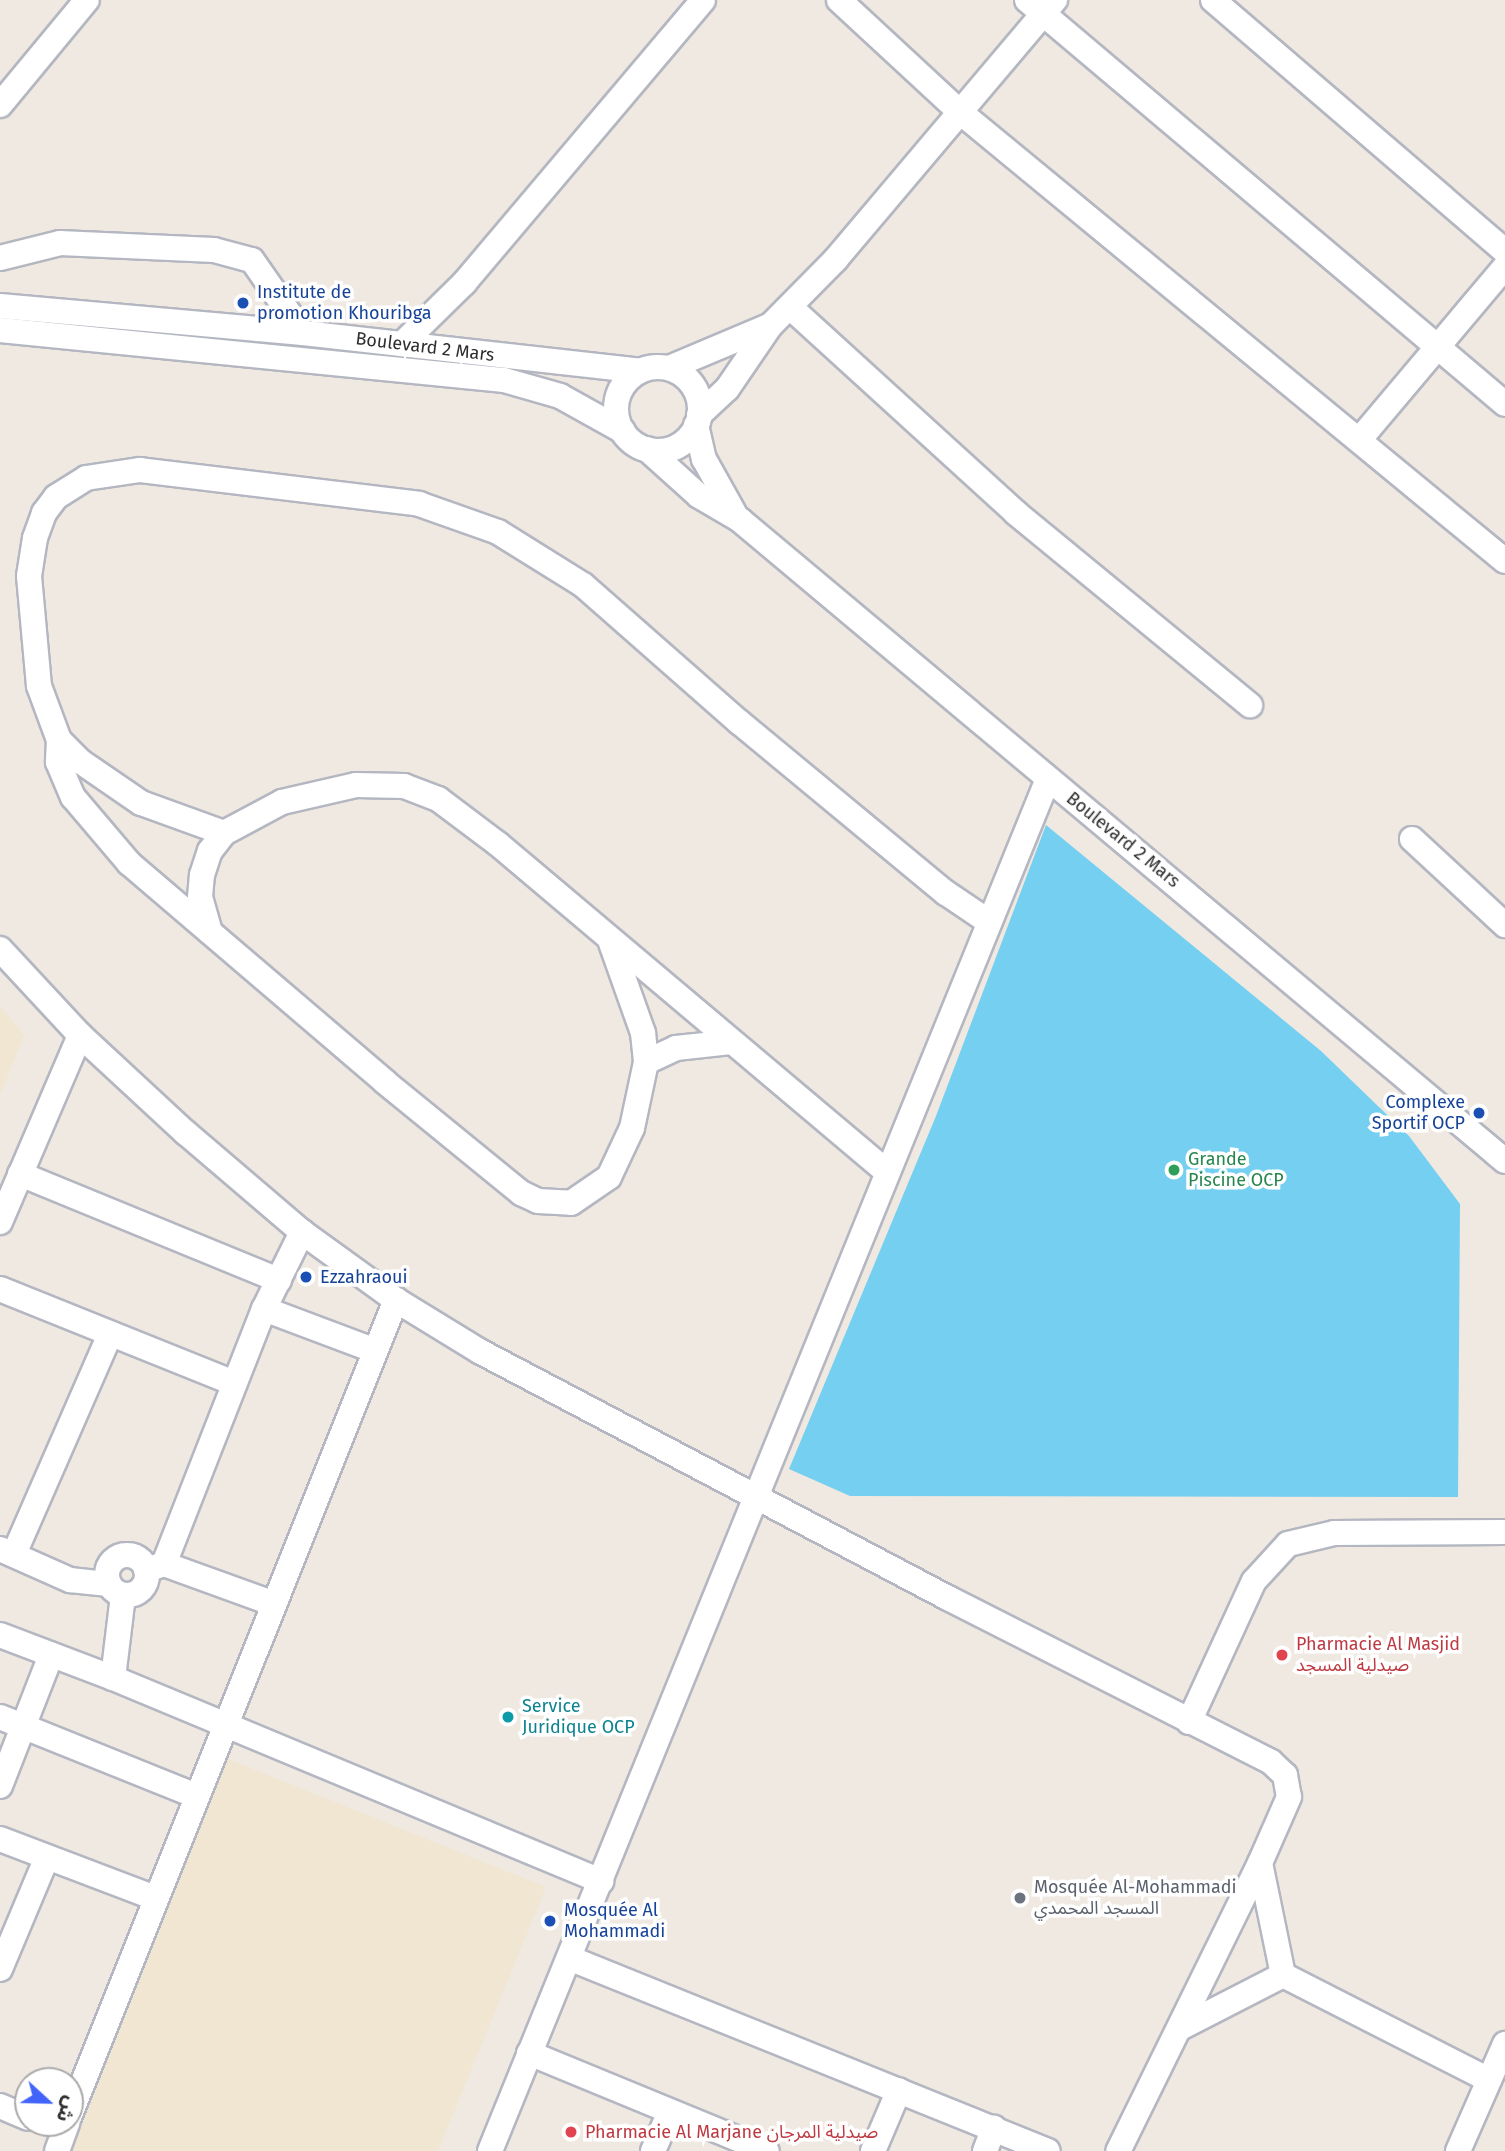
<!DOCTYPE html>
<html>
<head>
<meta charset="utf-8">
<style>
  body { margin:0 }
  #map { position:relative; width:1505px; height:2151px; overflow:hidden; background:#efe9e1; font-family:"Fira Sans","Noto Sans Arabic",sans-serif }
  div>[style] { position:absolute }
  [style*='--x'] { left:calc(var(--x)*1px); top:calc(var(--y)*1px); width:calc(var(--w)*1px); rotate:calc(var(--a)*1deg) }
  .education>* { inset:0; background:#f0e6d1 }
  .water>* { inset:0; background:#75cff0 }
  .roads { filter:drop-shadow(2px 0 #b4b7c1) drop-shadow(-2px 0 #b4b7c1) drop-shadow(0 2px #b4b7c1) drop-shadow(0 -2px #b4b7c1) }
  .minor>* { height:24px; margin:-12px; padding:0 12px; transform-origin:12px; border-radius:12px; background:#fff }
  .minor>.ring { margin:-12px; padding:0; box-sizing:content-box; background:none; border:24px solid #fff; border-radius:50% }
  .dots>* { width:19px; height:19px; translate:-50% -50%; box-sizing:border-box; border:4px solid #fff; border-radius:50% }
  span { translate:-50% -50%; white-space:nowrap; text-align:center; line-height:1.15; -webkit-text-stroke:7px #fff; paint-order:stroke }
  .transit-label { font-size:18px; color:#164399 }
  .left { translate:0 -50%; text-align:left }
  .right { translate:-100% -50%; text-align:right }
  .street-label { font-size:18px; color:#2e2e2e }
  .leisure-label { font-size:18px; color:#27864d }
  .health-label { font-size:18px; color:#be3a42 }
  .culture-label { font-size:18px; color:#0d838f }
  .worship-label { font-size:18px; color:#5b616d }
  .north { position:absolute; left:14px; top:2067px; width:70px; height:70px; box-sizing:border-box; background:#fff; border:2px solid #ababab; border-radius:50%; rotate:112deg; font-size:19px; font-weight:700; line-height:28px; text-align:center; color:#2e2e2e }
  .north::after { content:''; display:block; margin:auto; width:24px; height:32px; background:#4264fb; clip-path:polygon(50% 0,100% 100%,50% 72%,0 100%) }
</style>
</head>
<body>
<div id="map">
  <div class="education">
    <div style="clip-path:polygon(0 1006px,24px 1035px,0 1095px)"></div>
    <div style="clip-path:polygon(228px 1759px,546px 1887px,438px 2151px,72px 2151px)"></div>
  </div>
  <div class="water">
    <div style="clip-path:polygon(1046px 825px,1321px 1051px,1409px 1136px,1460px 1204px,1458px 1497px,850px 1496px,789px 1469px,936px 1116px)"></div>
  </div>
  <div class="roads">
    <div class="minor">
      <div style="--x:839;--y:0;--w:165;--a:42.8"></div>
      <div style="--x:960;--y:112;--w:706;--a:39.48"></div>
      <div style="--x:1027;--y:0;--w:626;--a:40.2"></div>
      <div style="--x:1213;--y:0;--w:385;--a:40.7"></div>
      <div style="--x:0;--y:105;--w:136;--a:-50.4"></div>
      <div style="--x:0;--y:258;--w:62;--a:-14"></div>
      <div style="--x:60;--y:243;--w:154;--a:2.6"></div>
      <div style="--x:214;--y:250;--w:39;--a:15"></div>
      <div style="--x:252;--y:260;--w:89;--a:55.1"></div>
      <div style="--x:0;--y:306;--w:304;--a:5.1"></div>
      <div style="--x:303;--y:333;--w:339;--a:6.4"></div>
      <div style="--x:790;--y:307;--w:306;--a:42.3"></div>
      <div style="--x:1016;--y:513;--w:303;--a:39.4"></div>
      <div style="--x:0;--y:330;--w:506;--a:5.67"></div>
      <div style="--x:504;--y:380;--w:58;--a:15.9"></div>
      <div style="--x:560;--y:396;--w:72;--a:29.1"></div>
      <div style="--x:402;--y:344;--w:87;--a:-44.5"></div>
      <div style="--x:464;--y:283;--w:370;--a:-49.8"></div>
      <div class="ring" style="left:616px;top:367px;width:60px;height:60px"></div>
      <div style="--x:669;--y:368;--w:108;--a:-22.8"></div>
      <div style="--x:699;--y:415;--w:38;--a:-43"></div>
      <div style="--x:727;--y:389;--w:76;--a:-55.7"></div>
      <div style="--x:770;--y:326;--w:93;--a:-45.4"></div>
      <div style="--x:835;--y:260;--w:341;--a:-49.8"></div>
      <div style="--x:696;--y:425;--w:35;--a:77"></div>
      <div style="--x:704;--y:459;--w:62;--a:60.9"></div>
      <div style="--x:1360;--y:439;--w:225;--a:-49.9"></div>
      <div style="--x:647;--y:449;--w:70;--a:42.1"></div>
      <div style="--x:699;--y:496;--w:48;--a:30.3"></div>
      <div style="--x:740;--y:520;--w:998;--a:39.96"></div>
      <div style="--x:59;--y:740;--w:22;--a:93"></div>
      <div style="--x:58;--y:762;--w:38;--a:67"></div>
      <div style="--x:73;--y:797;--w:87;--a:49.7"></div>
      <div style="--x:129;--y:863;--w:337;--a:40.5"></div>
      <div style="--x:385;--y:1082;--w:176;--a:39.2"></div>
      <div style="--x:521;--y:1193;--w:19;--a:25"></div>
      <div style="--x:538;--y:1201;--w:33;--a:3"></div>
      <div style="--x:571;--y:1203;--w:46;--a:-34.4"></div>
      <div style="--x:609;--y:1177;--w:54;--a:-64.9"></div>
      <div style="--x:632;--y:1128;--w:67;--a:-78"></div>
      <div style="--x:646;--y:1062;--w:33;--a:-25"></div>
      <div style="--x:676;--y:1048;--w:55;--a:-6.2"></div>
      <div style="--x:1412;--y:839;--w:127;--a:42.8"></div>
      <div style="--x:210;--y:932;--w:36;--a:-106"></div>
      <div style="--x:200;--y:897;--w:22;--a:-85"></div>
      <div style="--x:202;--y:875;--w:25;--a:-72"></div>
      <div style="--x:210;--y:851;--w:23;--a:-52"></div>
      <div style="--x:611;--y:943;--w:96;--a:70.4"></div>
      <div style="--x:643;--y:1033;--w:29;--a:84"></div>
      <div style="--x:0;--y:949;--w:117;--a:47.1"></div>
      <div style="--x:80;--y:1035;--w:144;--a:42.8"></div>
      <div style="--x:186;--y:1133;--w:153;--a:40.5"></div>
      <div style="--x:302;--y:1232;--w:116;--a:35.9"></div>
      <div style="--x:396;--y:1300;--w:100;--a:31.5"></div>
      <div style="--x:481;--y:1352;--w:528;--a:27.78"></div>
      <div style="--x:948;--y:1598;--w:362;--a:26.9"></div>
      <div style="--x:1271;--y:1762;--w:19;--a:43"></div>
      <div style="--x:1285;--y:1775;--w:22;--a:80"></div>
      <div style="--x:1289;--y:1797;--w:72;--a:113.7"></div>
      <div style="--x:1260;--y:1863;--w:321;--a:116.2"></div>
      <div style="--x:887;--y:1172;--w:509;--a:-139.86"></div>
      <div style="--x:498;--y:844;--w:75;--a:-143.1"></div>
      <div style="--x:438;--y:799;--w:36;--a:-159"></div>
      <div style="--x:404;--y:786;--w:48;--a:-178.8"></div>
      <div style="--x:356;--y:785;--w:76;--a:167.1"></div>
      <div style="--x:282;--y:802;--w:66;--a:151.9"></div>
      <div style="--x:224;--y:833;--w:88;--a:-160.1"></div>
      <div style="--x:141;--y:803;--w:74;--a:-145.5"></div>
      <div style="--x:80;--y:761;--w:30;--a:-135"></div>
      <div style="--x:59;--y:740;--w:58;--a:-110.3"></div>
      <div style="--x:39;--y:686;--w:110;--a:-95.2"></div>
      <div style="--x:29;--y:576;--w:38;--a:-81"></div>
      <div style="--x:35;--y:538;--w:27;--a:-70"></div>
      <div style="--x:44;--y:513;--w:20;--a:-53"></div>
      <div style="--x:56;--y:497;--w:36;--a:-32"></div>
      <div style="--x:86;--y:478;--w:55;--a:-8.4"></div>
      <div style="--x:140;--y:470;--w:281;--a:6.9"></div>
      <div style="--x:419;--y:504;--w:84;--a:19.5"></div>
      <div style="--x:498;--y:532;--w:100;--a:31.9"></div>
      <div style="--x:583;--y:585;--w:208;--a:41.3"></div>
      <div style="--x:739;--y:722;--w:268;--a:39.6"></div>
      <div style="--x:946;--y:893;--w:52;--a:34"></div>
      <div style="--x:20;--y:1174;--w:280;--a:22.3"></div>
      <div style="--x:0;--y:1222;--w:203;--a:-66.8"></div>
      <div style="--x:0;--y:1289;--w:252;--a:21.9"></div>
      <div style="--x:264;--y:1309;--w:116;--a:20.6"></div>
      <div style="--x:0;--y:1549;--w:77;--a:23.9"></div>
      <div style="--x:70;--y:1580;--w:39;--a:6"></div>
      <div style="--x:14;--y:1554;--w:240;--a:-66.4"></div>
      <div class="ring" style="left:107px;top:1555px;width:16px;height:16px"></div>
      <div style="--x:164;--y:1564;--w:115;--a:19.9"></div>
      <div style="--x:146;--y:1570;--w:19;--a:-18"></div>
      <div style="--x:164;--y:1564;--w:274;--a:-68.6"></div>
      <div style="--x:264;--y:1309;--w:86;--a:-63.7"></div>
      <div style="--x:0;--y:1635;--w:121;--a:20.8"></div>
      <div style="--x:113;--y:1678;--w:529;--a:22.59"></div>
      <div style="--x:113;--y:1678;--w:84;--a:-83.1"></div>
      <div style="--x:0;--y:1717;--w:212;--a:21.9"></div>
      <div style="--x:1189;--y:1722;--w:155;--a:-65.3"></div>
      <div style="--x:1254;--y:1581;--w:50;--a:-47.4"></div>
      <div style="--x:1288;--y:1544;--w:47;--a:-13.4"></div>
      <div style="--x:1334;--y:1533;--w:171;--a:-0.3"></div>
      <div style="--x:0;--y:1786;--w:141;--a:-68.7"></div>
      <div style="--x:0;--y:1839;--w:166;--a:20.8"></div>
      <div style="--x:1260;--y:1863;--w:114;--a:78.4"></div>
      <div style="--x:569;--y:1958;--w:516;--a:21.95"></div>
      <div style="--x:0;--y:1969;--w:121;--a:-67.2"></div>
      <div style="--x:1180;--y:2028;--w:116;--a:-27.2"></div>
      <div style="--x:1283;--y:1975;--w:231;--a:27"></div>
      <div style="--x:529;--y:2053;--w:257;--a:22.4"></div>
      <div style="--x:0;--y:2106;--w:30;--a:23"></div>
      <div style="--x:70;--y:2115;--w:878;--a:-68.2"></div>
      <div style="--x:57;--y:2151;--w:30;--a:-70"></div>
      <div style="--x:490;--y:2151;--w:1481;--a:-67.87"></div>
      <div style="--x:653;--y:2151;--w:40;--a:-66.6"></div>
      <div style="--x:873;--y:2151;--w:66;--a:-66.9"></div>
      <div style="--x:985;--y:2151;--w:25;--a:-69"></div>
      <div style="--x:1458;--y:2151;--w:117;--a:-66.3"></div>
    </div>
  </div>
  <div class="dots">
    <div style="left:243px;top:303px;background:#1a4fb4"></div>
    <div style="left:1479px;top:1113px;background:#1a4fb4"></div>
    <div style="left:1174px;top:1170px;background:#2e9e5b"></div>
    <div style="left:306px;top:1277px;background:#1a4fb4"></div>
    <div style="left:1282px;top:1655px;background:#e0444e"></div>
    <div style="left:508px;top:1717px;background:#0f9aa8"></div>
    <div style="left:1020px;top:1898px;background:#6b7280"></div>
    <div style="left:550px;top:1921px;background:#1a4fb4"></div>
    <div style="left:571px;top:2132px;background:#e0444e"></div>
  </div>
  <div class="transit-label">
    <span class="left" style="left:257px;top:303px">Institute de<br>promotion Khouribga</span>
    <span class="right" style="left:1465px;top:1113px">Complexe<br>Sportif OCP</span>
    <span class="left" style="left:320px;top:1277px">Ezzahraoui</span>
    <span class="left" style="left:564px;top:1921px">Mosquée Al<br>Mohammadi</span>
  </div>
  <div class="street-label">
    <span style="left:425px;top:347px;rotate:7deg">Boulevard 2 Mars</span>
    <span style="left:1123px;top:840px;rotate:39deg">Boulevard 2 Mars</span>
  </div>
  <div class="leisure-label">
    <span class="left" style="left:1188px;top:1170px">Grande<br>Piscine OCP</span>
  </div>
  <div class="health-label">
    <span class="left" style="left:1296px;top:1655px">Pharmacie Al Masjid<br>صيدلية المسجد</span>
    <span class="left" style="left:585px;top:2132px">Pharmacie Al Marjane صيدلية المرجان</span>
  </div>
  <div class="culture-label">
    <span class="left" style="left:522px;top:1717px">Service<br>Juridique OCP</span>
  </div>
  <div class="worship-label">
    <span class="left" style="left:1034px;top:1898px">Mosquée Al-Mohammadi<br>المسجد المحمدي</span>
  </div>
  <div class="north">ش</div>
</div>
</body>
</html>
